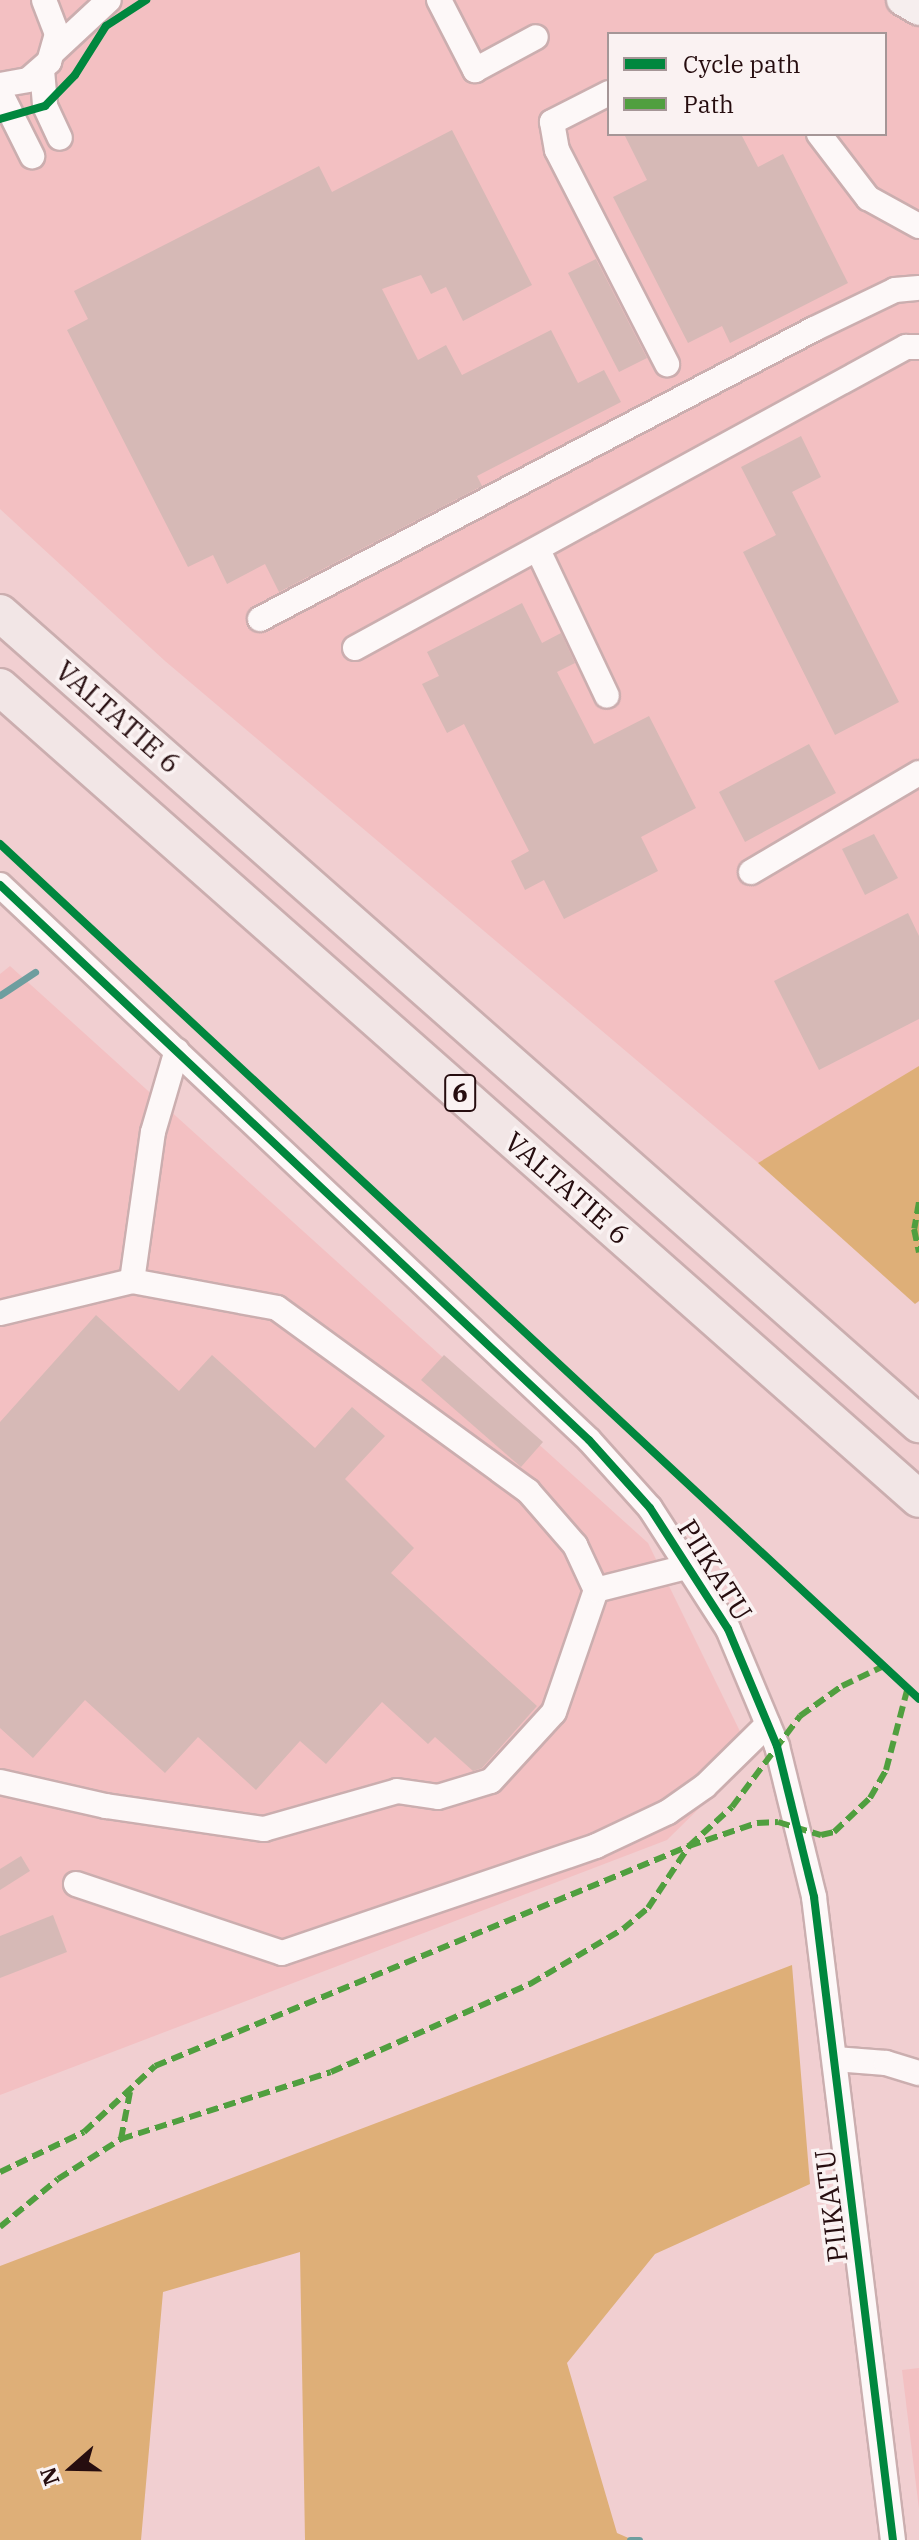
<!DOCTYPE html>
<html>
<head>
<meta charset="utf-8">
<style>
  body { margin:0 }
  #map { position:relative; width:919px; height:2540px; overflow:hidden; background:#f1cfd1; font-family:"IBM Plex Serif",serif }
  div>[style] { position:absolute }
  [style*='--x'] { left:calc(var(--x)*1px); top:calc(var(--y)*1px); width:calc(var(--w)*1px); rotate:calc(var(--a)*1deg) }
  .built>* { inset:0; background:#f3c0c2 }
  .forest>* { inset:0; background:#deaf78 }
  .stream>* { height:7px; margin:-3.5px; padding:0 3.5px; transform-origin:3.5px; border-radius:3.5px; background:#6e9e9f }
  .building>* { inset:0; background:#d6b9b6 }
  .roads { filter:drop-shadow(2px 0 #cbaeaf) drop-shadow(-2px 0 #cbaeaf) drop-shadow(0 2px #cbaeaf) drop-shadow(0 -2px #cbaeaf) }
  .minor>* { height:24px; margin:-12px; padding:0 12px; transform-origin:12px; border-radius:12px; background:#fdf8f8 }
  .major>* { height:30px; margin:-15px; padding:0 15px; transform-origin:15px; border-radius:15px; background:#f6eeee }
  .highway>* { height:36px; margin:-18px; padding:0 18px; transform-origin:18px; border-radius:18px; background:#f2e6e6 }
  .quiet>* { height:6px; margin-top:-3px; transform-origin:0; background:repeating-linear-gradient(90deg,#509f3f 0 12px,transparent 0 18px) }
  .cycleway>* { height:8px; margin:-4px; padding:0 4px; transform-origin:4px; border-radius:4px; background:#00873e }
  span { translate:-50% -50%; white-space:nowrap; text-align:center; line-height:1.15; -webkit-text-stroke:7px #faf2f2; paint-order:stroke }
  .shield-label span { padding:2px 6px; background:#faf2f2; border:2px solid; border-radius:6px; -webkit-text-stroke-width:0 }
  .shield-label { font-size:26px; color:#260d0f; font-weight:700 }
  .street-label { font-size:28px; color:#260d0f }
  .legend { position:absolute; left:607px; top:32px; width:280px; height:104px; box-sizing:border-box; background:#faf2f2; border:2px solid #a59697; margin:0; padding:10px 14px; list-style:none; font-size:24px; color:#260d0f }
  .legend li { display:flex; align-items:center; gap:16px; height:40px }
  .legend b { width:40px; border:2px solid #a59697 }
  .north { position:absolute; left:32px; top:2428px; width:80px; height:80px; -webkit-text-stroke:6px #faf2f2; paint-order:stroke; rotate:250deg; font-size:22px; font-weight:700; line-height:32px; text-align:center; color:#260d0f }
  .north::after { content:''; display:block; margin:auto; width:28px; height:36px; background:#260d0f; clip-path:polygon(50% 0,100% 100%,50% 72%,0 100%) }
</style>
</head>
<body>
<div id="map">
  <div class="built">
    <div style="clip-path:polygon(evenodd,0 0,919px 0,919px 1071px,758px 1163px,165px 661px,0 509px,0 0,609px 34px,885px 34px,885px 134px,609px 134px,609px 34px)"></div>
    <div style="clip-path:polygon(10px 966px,648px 1543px,752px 1756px,667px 1840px,0 2095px,0 974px)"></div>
    <div style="clip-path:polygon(919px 2368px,919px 2509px,902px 2370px)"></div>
  </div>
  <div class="forest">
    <div style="clip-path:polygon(919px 1066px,919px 1301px,915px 1304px,758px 1163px)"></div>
    <div style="clip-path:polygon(792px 1965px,810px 2184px,655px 2254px,567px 2363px,617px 2533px,633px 2540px,305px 2540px,300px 2252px,163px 2292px,141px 2540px,0 2540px,0 2266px)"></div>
  </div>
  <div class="stream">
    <div style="--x:0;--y:995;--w:42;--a:-33.3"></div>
    <div style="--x:630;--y:2540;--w:9;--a:0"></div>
  </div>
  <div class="building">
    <div style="clip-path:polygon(452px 130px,532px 285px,463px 321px,446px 287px,431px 294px,421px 275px,382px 289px,418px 360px,446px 345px,462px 375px,551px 330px,578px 383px,604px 370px,621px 402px,477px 476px,482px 486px,279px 592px,265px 564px,227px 584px,213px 555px,188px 567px,67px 330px,88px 319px,74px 291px,319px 166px,332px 192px)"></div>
    <div style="clip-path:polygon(624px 134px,741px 134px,758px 167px,783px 154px,848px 283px,730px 343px,722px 326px,688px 343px,613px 197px,647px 180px)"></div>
    <div style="clip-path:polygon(596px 259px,647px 358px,619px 372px,568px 273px)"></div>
    <div style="clip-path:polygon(801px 436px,821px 477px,792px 492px,899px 702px,835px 735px,743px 552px,776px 535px,741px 467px)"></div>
    <div style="clip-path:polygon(522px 603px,542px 643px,561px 633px,575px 663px,557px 672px,594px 744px,649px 716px,696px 808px,641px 837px,658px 871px,564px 919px,544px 880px,525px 890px,511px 861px,529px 851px,464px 724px,447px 733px,422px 684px,439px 676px,427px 652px)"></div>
    <div style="clip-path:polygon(809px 744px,836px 793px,745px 842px,719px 792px)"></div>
    <div style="clip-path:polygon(874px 834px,898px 878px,865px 895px,842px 849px)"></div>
    <div style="clip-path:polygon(908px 913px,919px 936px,919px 1019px,819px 1070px,774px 981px)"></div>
    <div style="clip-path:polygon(96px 1315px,179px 1391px,212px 1355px,315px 1448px,352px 1407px,385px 1436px,345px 1479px,414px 1548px,391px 1573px,537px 1706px,482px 1768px,473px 1771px,435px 1737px,428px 1744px,382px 1702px,326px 1764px,300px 1741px,256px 1790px,198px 1737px,165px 1773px,85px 1700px,33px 1758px,0 1728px,0 1422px)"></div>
    <div style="clip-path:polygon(444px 1355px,543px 1442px,521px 1467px,421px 1380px)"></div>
    <div style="clip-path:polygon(21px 1856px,30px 1871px,0 1890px,0 1869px)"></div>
    <div style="clip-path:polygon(53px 1915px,67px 1952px,0 1978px,0 1936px)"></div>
  </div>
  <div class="roads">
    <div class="minor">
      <div style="--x:439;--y:0;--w:79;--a:62.8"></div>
      <div style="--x:475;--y:70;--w:69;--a:-28.4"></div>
      <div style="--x:53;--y:52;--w:76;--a:-42.9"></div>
      <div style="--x:42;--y:70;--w:36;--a:85"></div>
      <div style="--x:45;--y:106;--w:35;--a:65"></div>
      <div style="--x:0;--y:85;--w:28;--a:-10"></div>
      <div style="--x:28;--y:80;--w:28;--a:-41"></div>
      <div style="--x:49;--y:62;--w:29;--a:-74"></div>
      <div style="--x:57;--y:34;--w:36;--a:-111"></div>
      <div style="--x:0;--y:92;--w:72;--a:63.4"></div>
      <div style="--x:609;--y:93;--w:64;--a:153"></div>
      <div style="--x:552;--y:122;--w:28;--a:80"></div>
      <div style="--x:557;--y:150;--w:241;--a:62.8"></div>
      <div style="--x:819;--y:134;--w:81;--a:52.6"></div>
      <div style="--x:868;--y:198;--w:58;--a:28.8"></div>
      <div style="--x:538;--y:550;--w:161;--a:64.7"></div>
      <div style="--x:260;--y:619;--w:625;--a:-27.63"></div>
      <div style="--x:814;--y:329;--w:90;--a:-25.7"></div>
      <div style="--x:895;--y:290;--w:24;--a:-5"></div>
      <div style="--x:355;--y:648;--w:628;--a:-28.65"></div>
      <div style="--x:906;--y:347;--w:13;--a:0"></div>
      <div style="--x:751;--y:872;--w:195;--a:-30.5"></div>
      <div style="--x:0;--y:885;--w:809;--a:43.3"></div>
      <div style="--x:589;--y:1440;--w:91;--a:48.1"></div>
      <div style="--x:650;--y:1508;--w:144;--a:57.2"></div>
      <div style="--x:728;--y:1629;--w:127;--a:67.3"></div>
      <div style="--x:777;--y:1746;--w:155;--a:76.2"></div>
      <div style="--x:814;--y:1897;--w:648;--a:83"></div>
      <div style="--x:132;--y:1281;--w:150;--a:-82"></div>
      <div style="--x:153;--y:1132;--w:85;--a:-73.7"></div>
      <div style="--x:0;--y:1313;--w:136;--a:-13.6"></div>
      <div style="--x:132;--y:1281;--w:147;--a:10.5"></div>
      <div style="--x:277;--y:1308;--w:311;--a:36.1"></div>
      <div style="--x:528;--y:1491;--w:72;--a:49"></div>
      <div style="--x:575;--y:1545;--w:50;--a:65"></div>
      <div style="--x:0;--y:1782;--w:109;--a:12.8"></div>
      <div style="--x:106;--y:1806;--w:160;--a:8.3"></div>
      <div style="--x:264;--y:1829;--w:138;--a:-15.9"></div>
      <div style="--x:397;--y:1791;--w:41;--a:8.3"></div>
      <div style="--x:438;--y:1797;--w:55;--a:-16.8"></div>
      <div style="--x:491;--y:1781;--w:93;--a:-47.6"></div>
      <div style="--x:554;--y:1712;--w:129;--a:-71"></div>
      <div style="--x:596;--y:1590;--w:97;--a:-14.3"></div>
      <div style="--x:76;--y:1884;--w:217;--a:18.5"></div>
      <div style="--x:282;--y:1953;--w:332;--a:-18.8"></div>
      <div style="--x:596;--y:1846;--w:80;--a:-25.3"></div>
      <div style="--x:668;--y:1812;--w:45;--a:-35.1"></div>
      <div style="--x:705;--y:1786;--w:88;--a:-44.5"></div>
      <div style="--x:835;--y:2059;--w:51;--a:4.5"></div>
      <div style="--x:886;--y:2063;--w:34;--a:17"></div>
    </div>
    <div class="major">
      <div style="--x:902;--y:0;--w:20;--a:30"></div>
    </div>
    <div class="highway">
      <div style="--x:0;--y:613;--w:1226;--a:41.43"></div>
      <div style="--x:0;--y:687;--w:1226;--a:41.46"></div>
    </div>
  </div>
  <div class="quiet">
    <div style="--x:919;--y:1202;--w:27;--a:100"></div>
    <div style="--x:914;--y:1229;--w:24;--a:78"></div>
    <div style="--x:121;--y:2139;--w:48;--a:-79.2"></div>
    <div style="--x:0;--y:2172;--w:93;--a:-25.5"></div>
    <div style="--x:84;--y:2132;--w:97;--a:-42.9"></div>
    <div style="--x:155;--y:2066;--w:578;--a:-22.39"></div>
    <div style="--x:689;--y:1846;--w:58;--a:-42.2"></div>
    <div style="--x:732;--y:1807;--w:114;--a:-53.2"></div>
    <div style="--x:800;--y:1716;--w:52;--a:-35.5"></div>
    <div style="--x:842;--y:1686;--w:49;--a:-25.5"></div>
    <div style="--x:0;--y:2227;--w:75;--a:-39.6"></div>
    <div style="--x:58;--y:2179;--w:75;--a:-32.4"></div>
    <div style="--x:121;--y:2139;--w:220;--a:-17.7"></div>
    <div style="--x:331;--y:2072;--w:218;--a:-23.9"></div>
    <div style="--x:530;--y:1984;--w:108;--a:-30.6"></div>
    <div style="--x:623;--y:1929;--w:33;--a:-40"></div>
    <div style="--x:648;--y:1908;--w:74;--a:-56.5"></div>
    <div style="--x:689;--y:1846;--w:72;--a:-18.7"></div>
    <div style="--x:757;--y:1823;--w:21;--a:-3"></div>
    <div style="--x:778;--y:1822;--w:45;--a:16.8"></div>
    <div style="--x:821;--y:1835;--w:13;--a:-13"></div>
    <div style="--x:834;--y:1832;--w:50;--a:-43.4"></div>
    <div style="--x:870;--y:1798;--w:32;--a:-60"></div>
    <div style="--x:886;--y:1770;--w:86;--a:-75.2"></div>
  </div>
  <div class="cycleway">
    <div style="--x:0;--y:119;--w:47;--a:-16.1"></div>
    <div style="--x:45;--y:106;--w:43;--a:-45.9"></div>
    <div style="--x:75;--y:75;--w:58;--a:-57.7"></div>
    <div style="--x:106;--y:26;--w:48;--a:-33"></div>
    <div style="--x:0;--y:844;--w:1255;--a:42.93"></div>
    <div style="--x:0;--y:885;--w:809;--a:43.3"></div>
    <div style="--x:589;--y:1440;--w:91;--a:48.1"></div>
    <div style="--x:650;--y:1508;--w:144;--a:57.2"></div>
    <div style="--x:728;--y:1629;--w:127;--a:67.3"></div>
    <div style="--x:777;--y:1746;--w:155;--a:76.2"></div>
    <div style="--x:814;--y:1897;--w:648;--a:83"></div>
  </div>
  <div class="shield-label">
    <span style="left:460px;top:1093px">6</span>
  </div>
  <div class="street-label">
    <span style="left:118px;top:717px;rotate:41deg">VALTATIE 6</span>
    <span style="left:567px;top:1188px;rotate:41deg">VALTATIE 6</span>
    <span style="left:715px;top:1570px;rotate:58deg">PIIKATU</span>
    <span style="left:831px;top:2206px;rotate:-97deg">PIIKATU</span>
  </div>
  <ul class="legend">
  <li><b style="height:10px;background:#00873e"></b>Cycle path</li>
  <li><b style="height:10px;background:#509f3f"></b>Path</li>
  </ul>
  <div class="north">N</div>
</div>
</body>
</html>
